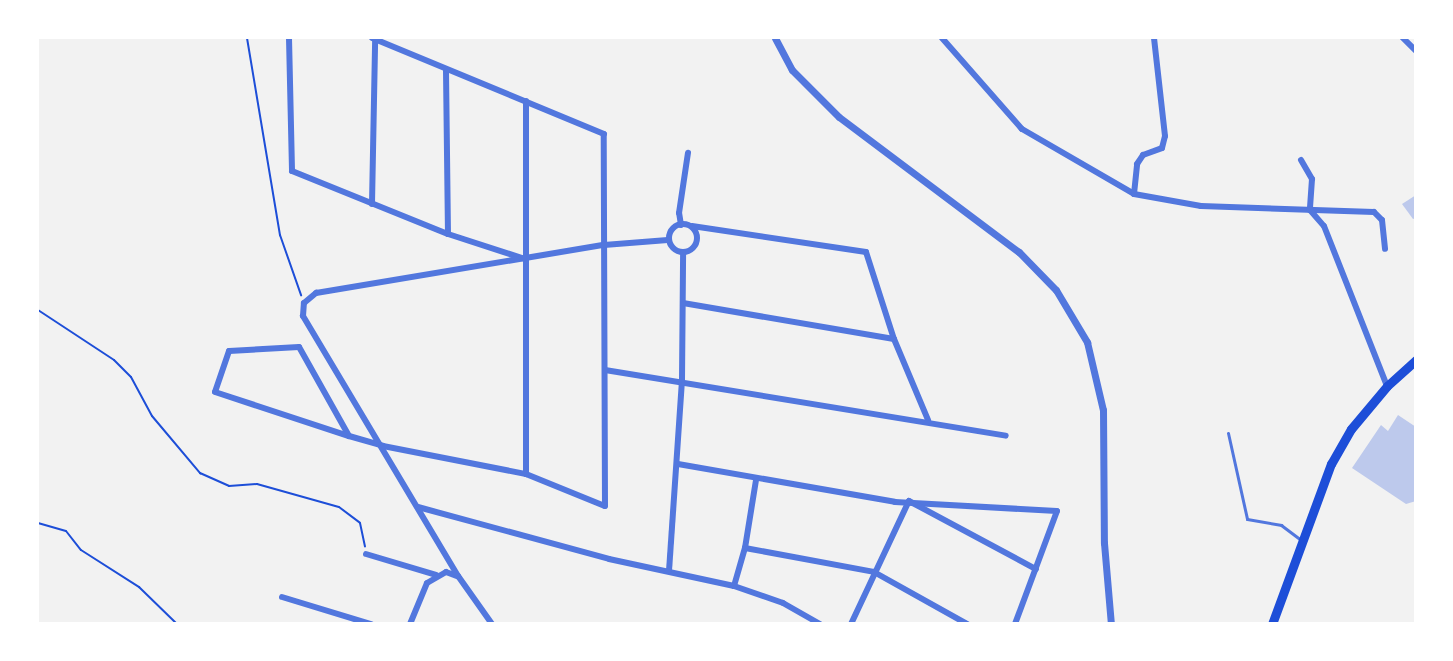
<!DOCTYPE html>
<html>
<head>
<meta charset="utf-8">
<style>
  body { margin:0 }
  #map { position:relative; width:1453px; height:661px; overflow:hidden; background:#f2f2f2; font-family:Commissioner,sans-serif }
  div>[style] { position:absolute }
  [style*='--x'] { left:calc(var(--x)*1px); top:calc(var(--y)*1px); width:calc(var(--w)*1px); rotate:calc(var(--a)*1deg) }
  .building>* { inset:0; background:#bdc9ec }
  .path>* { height:2px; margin:-1px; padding:0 1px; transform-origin:1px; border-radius:1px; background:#1d4ed8 }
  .service>* { height:3px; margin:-1.5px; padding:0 1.5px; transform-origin:1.5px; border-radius:1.5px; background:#5277de }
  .minor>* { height:6px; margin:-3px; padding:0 3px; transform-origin:3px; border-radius:3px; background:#5277de }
  .minor>.ring { margin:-3px; padding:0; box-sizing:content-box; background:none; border:6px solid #5277de; border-radius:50% }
  .tertiary>* { height:7px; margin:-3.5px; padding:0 3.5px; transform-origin:3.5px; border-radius:3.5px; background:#5277de }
  .primary>* { height:9px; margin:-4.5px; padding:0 4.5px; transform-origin:4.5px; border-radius:4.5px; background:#1d4ed8 }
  span { translate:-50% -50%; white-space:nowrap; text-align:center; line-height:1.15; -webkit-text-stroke:4.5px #fff; paint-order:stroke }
  .frame { position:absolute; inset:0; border:39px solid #fff; pointer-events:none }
</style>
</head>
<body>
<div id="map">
  <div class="building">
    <div style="clip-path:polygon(1416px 195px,1416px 218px,1413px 219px,1402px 204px)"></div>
    <div style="clip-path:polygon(1398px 415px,1416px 427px,1416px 501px,1406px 504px,1352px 468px,1381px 425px,1388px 431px)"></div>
  </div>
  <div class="path">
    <div style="--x:247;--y:38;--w:200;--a:80.5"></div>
    <div style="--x:280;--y:235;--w:64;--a:70.7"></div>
    <div style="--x:38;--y:310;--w:91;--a:33.3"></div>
    <div style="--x:114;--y:360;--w:24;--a:45"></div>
    <div style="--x:131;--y:377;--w:44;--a:61.7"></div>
    <div style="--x:152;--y:416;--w:75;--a:49.9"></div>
    <div style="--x:200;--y:473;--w:32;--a:24"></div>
    <div style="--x:229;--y:486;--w:28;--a:-4"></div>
    <div style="--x:257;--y:484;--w:85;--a:15.7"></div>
    <div style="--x:339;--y:507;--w:26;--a:37"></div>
    <div style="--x:360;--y:523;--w:24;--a:78"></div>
    <div style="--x:38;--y:523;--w:29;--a:16"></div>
    <div style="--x:66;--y:531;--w:24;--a:52"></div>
    <div style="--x:81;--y:550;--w:69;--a:32.5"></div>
    <div style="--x:139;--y:587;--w:53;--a:44.2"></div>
  </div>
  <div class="service">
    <div style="--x:1228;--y:433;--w:88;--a:77.5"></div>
    <div style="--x:1247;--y:519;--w:35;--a:10"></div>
    <div style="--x:1281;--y:525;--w:25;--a:37"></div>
  </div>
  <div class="minor">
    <div style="--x:289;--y:38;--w:133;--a:88.7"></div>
    <div style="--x:292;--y:171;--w:168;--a:22"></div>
    <div style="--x:448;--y:234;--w:78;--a:18"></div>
    <div style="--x:942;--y:38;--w:121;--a:48.7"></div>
    <div style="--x:1022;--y:129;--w:129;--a:30.1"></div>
    <div style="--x:1134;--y:194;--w:68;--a:10.2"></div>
    <div style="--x:1201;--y:206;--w:173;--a:2"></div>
    <div style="--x:1374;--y:212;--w:11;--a:45"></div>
    <div style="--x:1382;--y:220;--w:29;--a:84"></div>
    <div style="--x:1403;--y:38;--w:18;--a:45"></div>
    <div style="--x:446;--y:71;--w:163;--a:89.3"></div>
    <div style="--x:1301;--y:160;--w:22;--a:60"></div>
    <div style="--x:1312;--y:179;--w:31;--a:94"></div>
    <div style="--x:1310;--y:210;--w:21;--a:49"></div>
    <div style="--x:1324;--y:226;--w:172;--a:68.5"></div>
    <div style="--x:1134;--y:194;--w:30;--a:-84"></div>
    <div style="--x:1137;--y:164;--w:11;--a:-56"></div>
    <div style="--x:1143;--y:155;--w:20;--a:-20"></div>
    <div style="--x:1162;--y:148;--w:12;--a:-76"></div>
    <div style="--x:1165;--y:136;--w:99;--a:-96.4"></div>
    <div style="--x:372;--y:204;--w:163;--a:-88.9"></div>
    <div class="ring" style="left:669px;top:224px;width:22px;height:22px"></div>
    <div style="--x:681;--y:225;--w:12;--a:-99"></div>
    <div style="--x:679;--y:213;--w:61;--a:-81.5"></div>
    <div style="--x:692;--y:226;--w:176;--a:8.5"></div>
    <div style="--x:866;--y:252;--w:91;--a:72.2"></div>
    <div style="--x:894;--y:339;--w:88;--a:67.2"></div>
    <div style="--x:683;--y:303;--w:214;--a:9.7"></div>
    <div style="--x:605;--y:370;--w:406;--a:9.3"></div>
    <div style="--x:349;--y:436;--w:102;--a:-119.3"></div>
    <div style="--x:299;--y:347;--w:70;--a:176.7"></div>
    <div style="--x:229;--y:351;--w:43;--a:108.9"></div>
    <div style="--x:215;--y:392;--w:141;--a:18.2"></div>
    <div style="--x:349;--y:436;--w:35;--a:16"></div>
    <div style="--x:383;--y:446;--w:146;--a:11.1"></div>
    <div style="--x:526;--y:474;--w:85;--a:22.1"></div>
    <div style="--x:605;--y:506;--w:372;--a:-90.2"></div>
    <div style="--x:604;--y:134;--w:251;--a:-157.5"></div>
    <div style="--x:678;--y:464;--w:220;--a:9.9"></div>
    <div style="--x:895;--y:502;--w:162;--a:3.2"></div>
    <div style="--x:1057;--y:511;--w:121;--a:110.4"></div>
    <div style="--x:526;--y:474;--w:373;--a:-90"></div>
    <div style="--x:418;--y:507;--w:198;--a:15.2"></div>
    <div style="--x:609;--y:559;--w:128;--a:12.2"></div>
    <div style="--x:734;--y:586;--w:52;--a:19.1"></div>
    <div style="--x:783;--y:603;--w:43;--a:29.6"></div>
    <div style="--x:745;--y:548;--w:131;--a:10.5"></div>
    <div style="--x:874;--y:572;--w:107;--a:29.2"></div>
    <div style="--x:366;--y:554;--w:73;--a:16.7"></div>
    <div style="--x:669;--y:571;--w:191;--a:-86.1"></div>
    <div style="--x:682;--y:380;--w:127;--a:-89.5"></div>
    <div style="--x:734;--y:586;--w:40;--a:-74"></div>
    <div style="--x:745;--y:548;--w:69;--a:-80.8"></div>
    <div style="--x:282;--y:597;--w:93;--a:16.9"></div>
    <div style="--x:410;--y:624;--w:44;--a:-67.5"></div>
    <div style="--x:427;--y:583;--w:22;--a:-30"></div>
    <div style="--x:446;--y:572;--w:12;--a:20"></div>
    <div style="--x:492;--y:624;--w:59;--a:-125.3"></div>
    <div style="--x:458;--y:576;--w:303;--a:-120.8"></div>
    <div style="--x:303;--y:316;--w:13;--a:-86"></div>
    <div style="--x:304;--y:303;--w:16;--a:-40"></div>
    <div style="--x:316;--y:293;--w:292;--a:-9.5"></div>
    <div style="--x:604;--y:245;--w:64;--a:-4.5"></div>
    <div style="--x:851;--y:624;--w:136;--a:-64.8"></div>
    <div style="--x:909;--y:501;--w:144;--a:28.2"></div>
  </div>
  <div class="tertiary">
    <div style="--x:775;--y:38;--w:36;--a:62"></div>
    <div style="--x:792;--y:70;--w:66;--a:45"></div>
    <div style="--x:839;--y:117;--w:225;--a:36.9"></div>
    <div style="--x:1019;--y:252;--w:53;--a:45.8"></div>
    <div style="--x:1056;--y:290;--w:61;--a:59.2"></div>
    <div style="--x:1087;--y:342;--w:70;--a:76.8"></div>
    <div style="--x:1103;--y:410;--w:133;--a:89.6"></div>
    <div style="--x:1104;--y:543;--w:81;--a:85.1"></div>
  </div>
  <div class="primary">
    <div style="--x:1272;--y:624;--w:171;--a:-69.8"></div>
    <div style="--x:1331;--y:464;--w:40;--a:-60.3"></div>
    <div style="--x:1351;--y:429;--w:56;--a:-50.1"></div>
    <div style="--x:1387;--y:386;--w:39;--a:-42"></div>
  </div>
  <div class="frame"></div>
</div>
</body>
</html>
